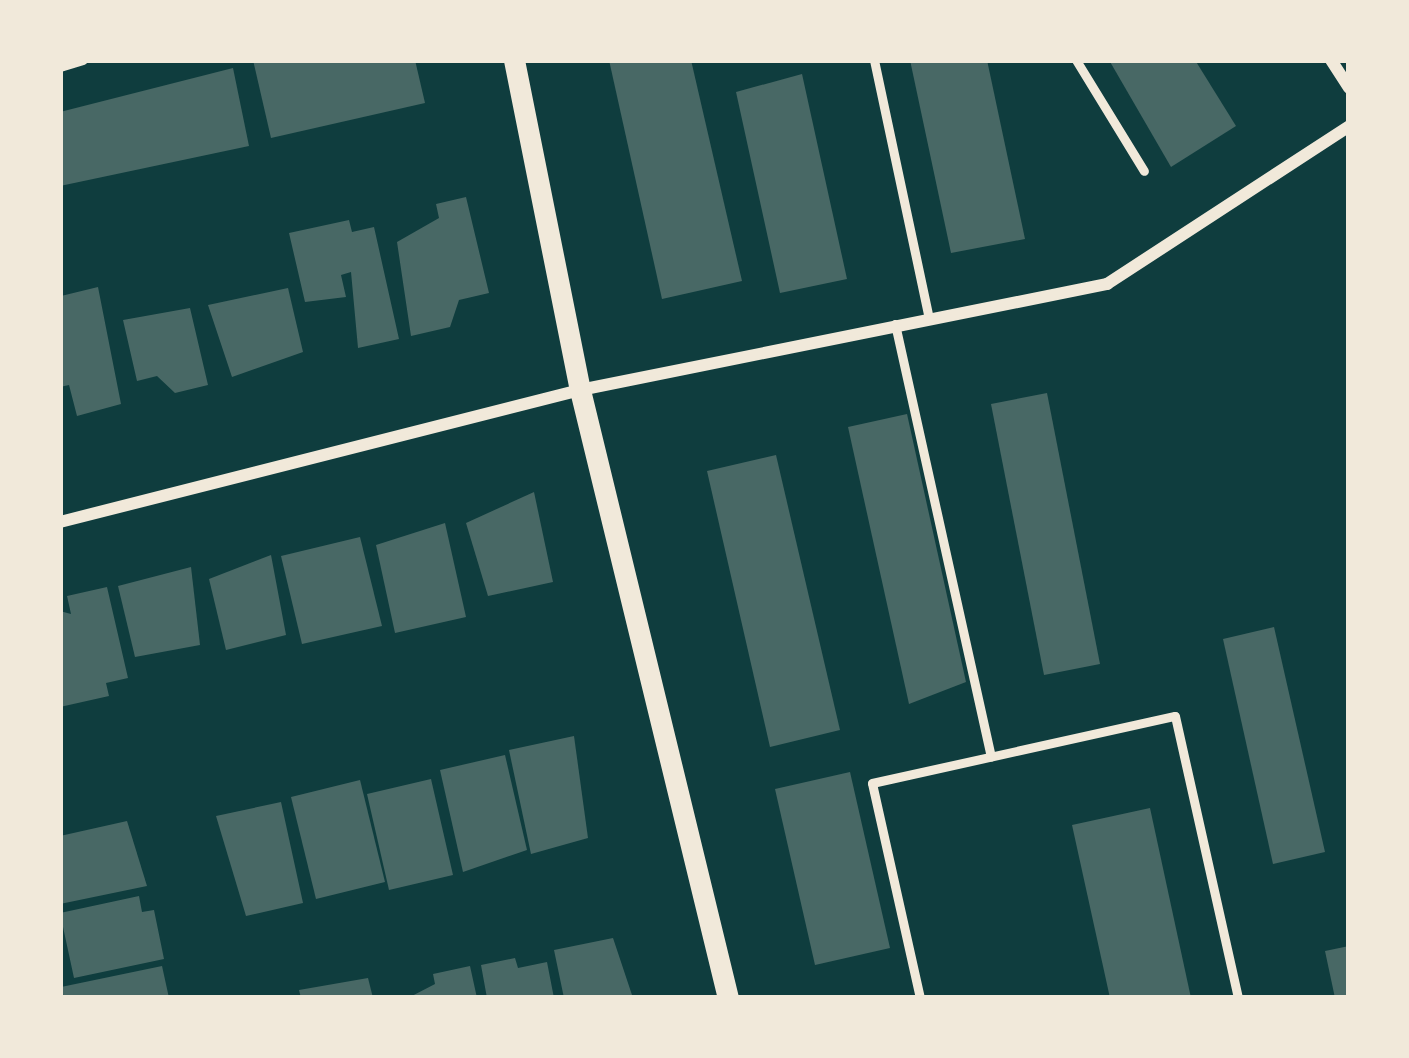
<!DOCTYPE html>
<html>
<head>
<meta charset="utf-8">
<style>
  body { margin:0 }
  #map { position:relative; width:1409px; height:1058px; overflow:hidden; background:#0f3d3e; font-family:"PT Sans Narrow",sans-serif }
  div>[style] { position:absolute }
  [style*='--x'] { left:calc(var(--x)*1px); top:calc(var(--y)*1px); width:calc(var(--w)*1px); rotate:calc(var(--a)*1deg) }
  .building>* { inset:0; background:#486865 }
  .service>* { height:9px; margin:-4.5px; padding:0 4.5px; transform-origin:4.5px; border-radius:4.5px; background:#f1e9da }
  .minor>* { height:12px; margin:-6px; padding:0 6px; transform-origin:6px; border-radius:6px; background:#f1e9da }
  .tertiary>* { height:21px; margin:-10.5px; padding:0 10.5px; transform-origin:10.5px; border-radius:10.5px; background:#f1e9da }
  span { translate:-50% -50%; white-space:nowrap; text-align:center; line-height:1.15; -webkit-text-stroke:9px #f1e9da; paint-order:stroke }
  .frame { position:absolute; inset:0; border:63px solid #f1e9da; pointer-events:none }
</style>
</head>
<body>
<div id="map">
  <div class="building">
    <div style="clip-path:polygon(253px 60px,415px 60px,425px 103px,271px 138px)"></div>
    <div style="clip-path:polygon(609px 60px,691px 60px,742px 281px,662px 299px)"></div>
    <div style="clip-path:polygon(910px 60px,987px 60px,1025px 239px,951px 253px)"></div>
    <div style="clip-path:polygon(1109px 60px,1195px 60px,1236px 126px,1171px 167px)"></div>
    <div style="clip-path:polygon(233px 68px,249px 146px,60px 186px,60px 112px)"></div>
    <div style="clip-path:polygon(802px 74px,847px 279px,780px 293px,736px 92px)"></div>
    <div style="clip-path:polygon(466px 197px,489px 293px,459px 300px,450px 327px,411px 336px,397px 242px,439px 218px,436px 204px)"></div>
    <div style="clip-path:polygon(349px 220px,352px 232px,374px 227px,399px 339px,358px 348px,351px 272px,341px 275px,346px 297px,305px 302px,289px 233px)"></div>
    <div style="clip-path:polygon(98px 287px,121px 404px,77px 416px,69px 385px,60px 387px,61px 296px)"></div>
    <div style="clip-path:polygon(288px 288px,303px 352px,232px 377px,208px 305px)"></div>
    <div style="clip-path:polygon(190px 308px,208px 385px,175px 393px,157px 376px,137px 381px,123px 320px)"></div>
    <div style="clip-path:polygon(1047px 393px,1100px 664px,1044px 675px,991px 404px)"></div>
    <div style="clip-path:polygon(907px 414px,966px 682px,909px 704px,848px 427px)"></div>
    <div style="clip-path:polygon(776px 455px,840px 730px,770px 747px,707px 471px)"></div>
    <div style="clip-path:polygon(534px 492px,553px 582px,488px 596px,466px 523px)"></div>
    <div style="clip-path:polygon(445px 523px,466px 617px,395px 633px,376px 545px)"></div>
    <div style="clip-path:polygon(360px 537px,382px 626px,302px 644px,281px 556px)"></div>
    <div style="clip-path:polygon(271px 555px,286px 635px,226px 650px,209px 579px)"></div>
    <div style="clip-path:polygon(191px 567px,200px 645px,135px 657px,118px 586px)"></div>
    <div style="clip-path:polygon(107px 587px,128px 678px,106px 683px,109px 696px,60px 707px,60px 611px,71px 614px,67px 596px)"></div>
    <div style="clip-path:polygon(1274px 627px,1325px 852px,1273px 864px,1223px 639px)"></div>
    <div style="clip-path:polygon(574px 736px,588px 838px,531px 854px,509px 750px)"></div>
    <div style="clip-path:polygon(505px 755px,527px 850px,463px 872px,440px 770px)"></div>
    <div style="clip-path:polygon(850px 772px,890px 948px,815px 965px,775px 789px)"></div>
    <div style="clip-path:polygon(431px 779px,453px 875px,389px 890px,367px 794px)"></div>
    <div style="clip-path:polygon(360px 780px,385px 882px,316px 899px,291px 797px)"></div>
    <div style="clip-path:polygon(281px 802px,303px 903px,246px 916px,216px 816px)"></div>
    <div style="clip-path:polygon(1150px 808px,1191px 998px,1110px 998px,1072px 825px)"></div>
    <div style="clip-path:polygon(127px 821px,147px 886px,60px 904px,60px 836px)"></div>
    <div style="clip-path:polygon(139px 896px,142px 912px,154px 910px,164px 959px,74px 978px,60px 913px)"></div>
    <div style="clip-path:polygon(613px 938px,633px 998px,564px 998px,554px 950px)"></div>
    <div style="clip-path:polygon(1349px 946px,1349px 998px,1335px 998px,1325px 951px)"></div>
    <div style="clip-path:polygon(515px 958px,518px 968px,547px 962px,554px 998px,487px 998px,481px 965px)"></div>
    <div style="clip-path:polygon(162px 966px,169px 998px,64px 998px,61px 987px)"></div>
    <div style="clip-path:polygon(470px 966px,477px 998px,408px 998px,435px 984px,433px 974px)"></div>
    <div style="clip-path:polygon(368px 978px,373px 998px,301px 998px,299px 990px)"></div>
  </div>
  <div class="service">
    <div style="--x:874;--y:60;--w:265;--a:78"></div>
    <div style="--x:1076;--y:60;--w:130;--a:58.5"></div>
    <div style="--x:60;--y:67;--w:24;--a:-17"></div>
    <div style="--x:895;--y:324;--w:443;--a:77.5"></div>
    <div style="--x:920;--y:998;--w:220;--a:-102.6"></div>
    <div style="--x:872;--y:783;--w:310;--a:-12.5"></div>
    <div style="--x:1175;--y:716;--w:289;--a:77.4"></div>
  </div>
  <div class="minor">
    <div style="--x:1331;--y:60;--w:33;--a:57"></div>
    <div style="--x:60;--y:522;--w:536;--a:-14.24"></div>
    <div style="--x:580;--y:390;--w:538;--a:-11.37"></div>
    <div style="--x:1107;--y:284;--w:289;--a:-33.1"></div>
  </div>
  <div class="tertiary">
    <div style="--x:514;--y:60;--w:337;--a:78.7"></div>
    <div style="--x:580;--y:390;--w:626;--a:76.32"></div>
  </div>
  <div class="frame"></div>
</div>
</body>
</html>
